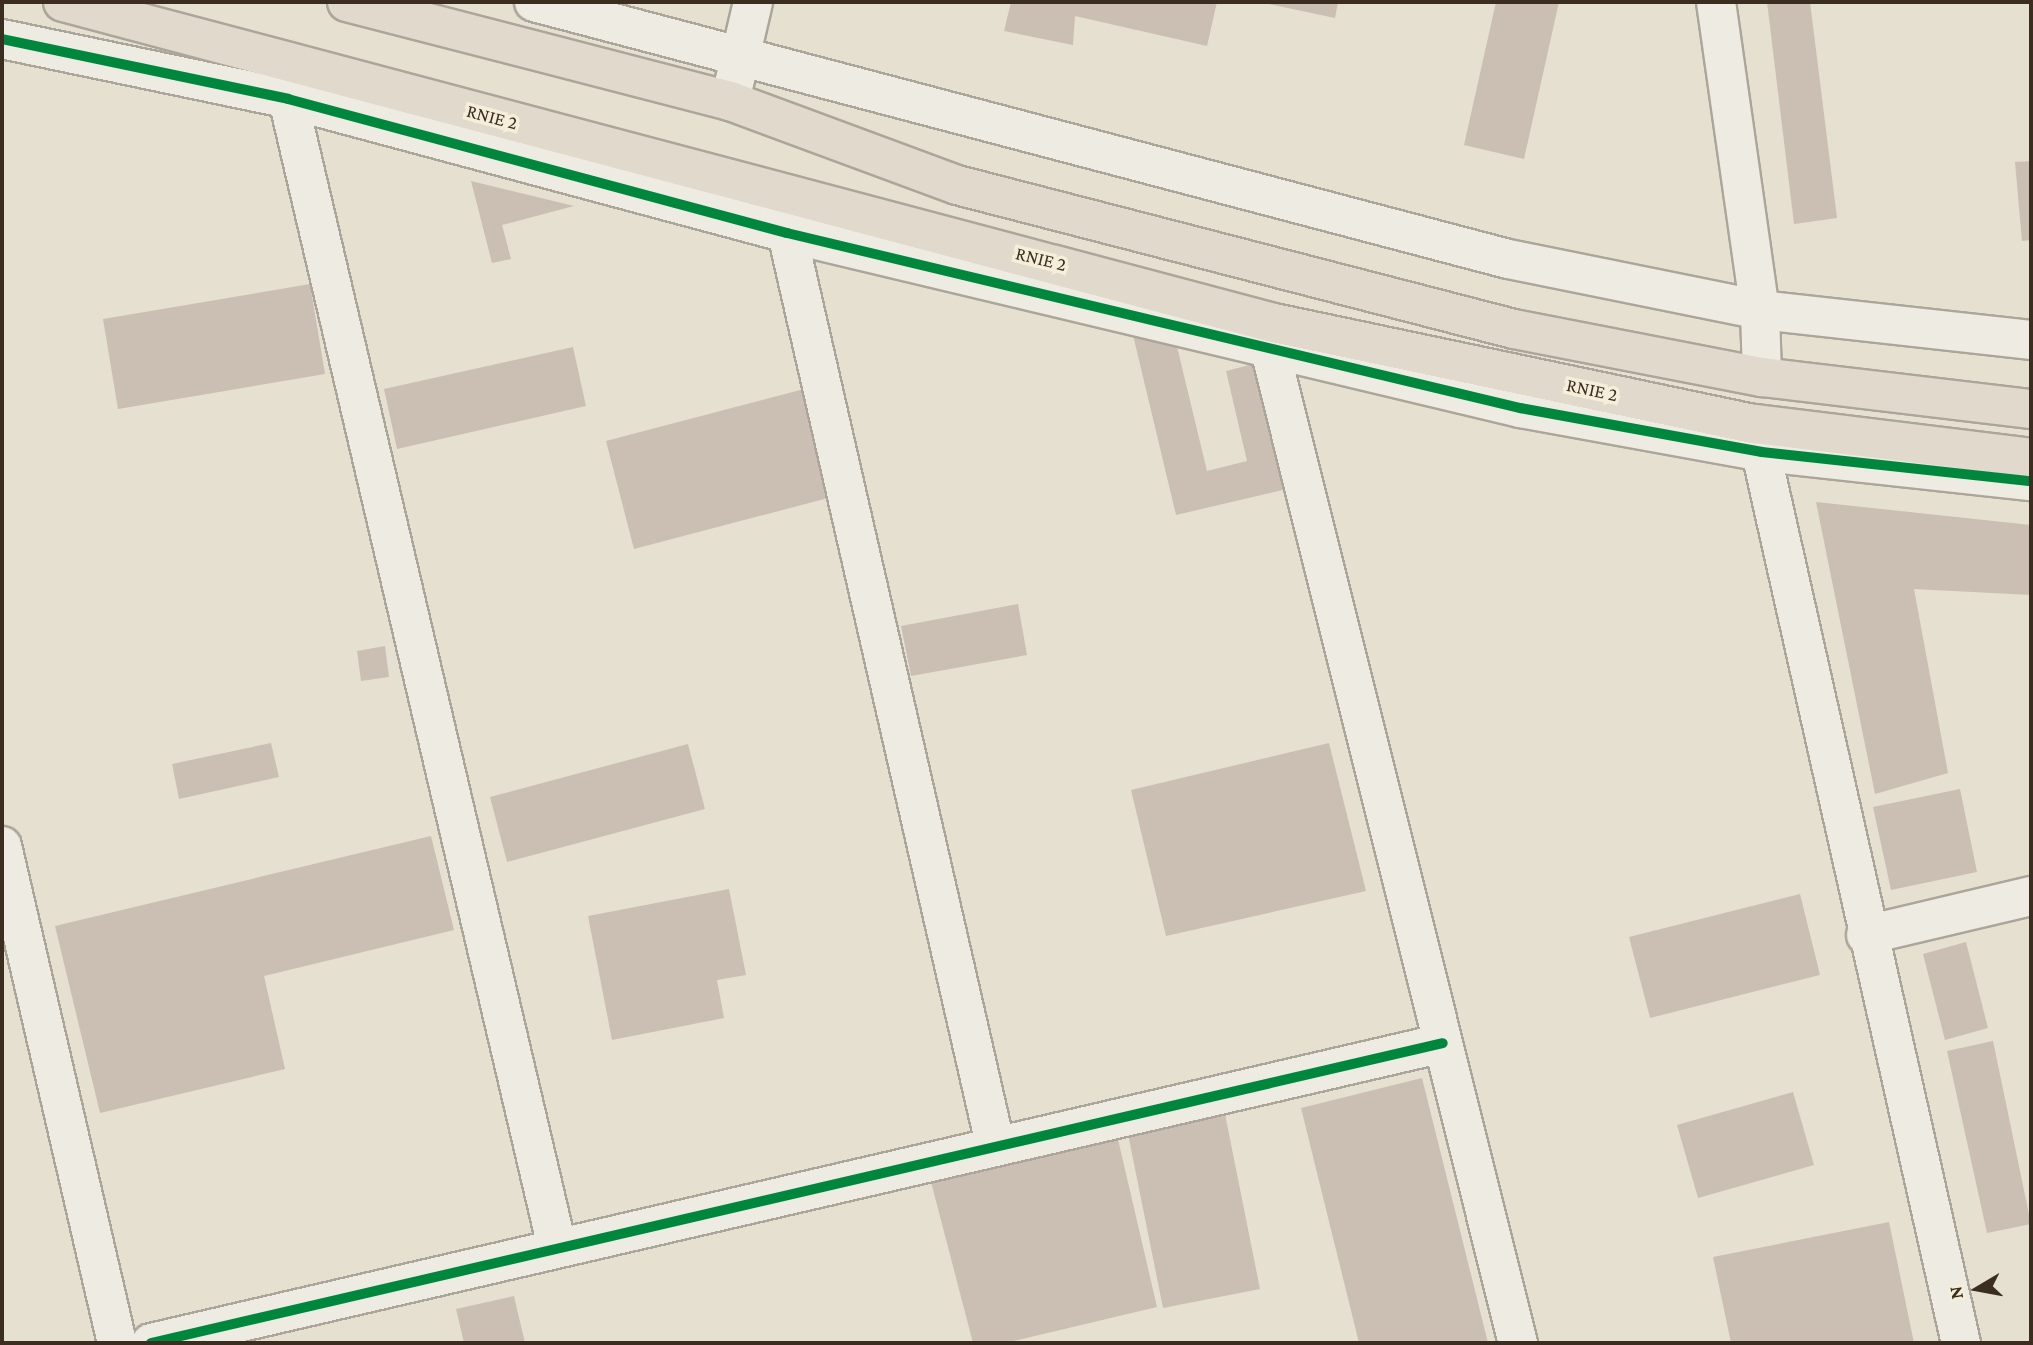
<!DOCTYPE html>
<html>
<head>
<meta charset="utf-8">
<style>
  body { margin:0 }
  #map { position:relative; width:2033px; height:1345px; overflow:hidden; background:#e6e0d1; font-family:"Crimson Pro",serif }
  div>[style] { position:absolute }
  [style*='--x'] { left:calc(var(--x)*1px); top:calc(var(--y)*1px); width:calc(var(--w)*1px); rotate:calc(var(--a)*1deg) }
  .building>* { inset:0; background:#cabfb2 }
  .roads { filter:drop-shadow(2px 0 #aca599) drop-shadow(-2px 0 #aca599) drop-shadow(0 2px #aca599) drop-shadow(0 -2px #aca599) }
  .minor>* { height:38px; margin:-19px; padding:0 19px; transform-origin:19px; border-radius:19px; background:#eeebe3 }
  .trunk>* { height:38px; margin:-19px; padding:0 19px; transform-origin:19px; border-radius:19px; background:#e0d9cc }
  .cycleway>* { height:10px; margin:-5px; padding:0 5px; transform-origin:5px; border-radius:5px; background:#00873e }
  span { translate:-50% -50%; white-space:nowrap; text-align:center; line-height:1.15; -webkit-text-stroke:7px #f5eed9; paint-order:stroke }
  .street-label { font-size:19px; color:#3b2e21 }
  .frame { position:absolute; inset:0; border:4px solid #3b2e21; pointer-events:none }
  .north { position:absolute; left:1942px; top:1254px; width:70px; height:70px; -webkit-text-stroke:5px #f5eed9; paint-order:stroke; rotate:260deg; font-size:19px; font-weight:700; line-height:28px; text-align:center; color:#3b2e21 }
  .north::after { content:''; display:block; margin:auto; width:24px; height:32px; background:#3b2e21; clip-path:polygon(50% 0,100% 100%,50% 72%,0 100%) }
</style>
</head>
<body>
<div id="map">
  <div class="building">
    <div style="clip-path:polygon(1011px 2px,1217px 2px,1207px 46px,1075px 16px,1073px 45px,1004px 31px)"></div>
    <div style="clip-path:polygon(1259px 2px,1338px 2px,1335px 18px)"></div>
    <div style="clip-path:polygon(1496px 2px,1559px 2px,1524px 159px,1464px 145px)"></div>
    <div style="clip-path:polygon(1767px 2px,1810px 2px,1837px 218px,1794px 224px)"></div>
    <div style="clip-path:polygon(2031px 161px,2031px 240px,2022px 241px,2015px 162px)"></div>
    <div style="clip-path:polygon(471px 181px,574px 206px,502px 225px,511px 259px,492px 263px)"></div>
    <div style="clip-path:polygon(310px 284px,325px 374px,118px 409px,103px 319px)"></div>
    <div style="clip-path:polygon(1172px 326px,1207px 471px,1247px 461px,1226px 371px,1257px 363px,1287px 489px,1176px 515px,1133px 335px)"></div>
    <div style="clip-path:polygon(573px 347px,586px 406px,397px 449px,384px 389px)"></div>
    <div style="clip-path:polygon(804px 389px,832px 497px,634px 549px,606px 441px)"></div>
    <div style="clip-path:polygon(1816px 502px,2031px 525px,2031px 595px,1914px 589px,1948px 773px,1875px 794px)"></div>
    <div style="clip-path:polygon(1018px 604px,1027px 655px,911px 676px,901px 626px)"></div>
    <div style="clip-path:polygon(385px 646px,389px 677px,361px 681px,357px 651px)"></div>
    <div style="clip-path:polygon(271px 743px,279px 777px,179px 799px,172px 764px)"></div>
    <div style="clip-path:polygon(1329px 743px,1366px 891px,1166px 936px,1131px 790px)"></div>
    <div style="clip-path:polygon(688px 744px,705px 809px,507px 862px,490px 797px)"></div>
    <div style="clip-path:polygon(1960px 789px,1977px 872px,1891px 890px,1873px 807px)"></div>
    <div style="clip-path:polygon(431px 836px,454px 930px,264px 976px,285px 1069px,100px 1113px,55px 926px)"></div>
    <div style="clip-path:polygon(729px 889px,746px 975px,717px 980px,724px 1018px,612px 1040px,588px 916px)"></div>
    <div style="clip-path:polygon(1800px 894px,1820px 975px,1650px 1018px,1629px 937px)"></div>
    <div style="clip-path:polygon(1966px 942px,1988px 1028px,1945px 1040px,1923px 954px)"></div>
    <div style="clip-path:polygon(1993px 1041px,2031px 1224px,1987px 1233px,1947px 1051px)"></div>
    <div style="clip-path:polygon(1422px 1078px,1488px 1343px,1359px 1343px,1301px 1108px)"></div>
    <div style="clip-path:polygon(1793px 1092px,1814px 1165px,1698px 1198px,1677px 1125px)"></div>
    <div style="clip-path:polygon(1225px 1114px,1260px 1289px,1163px 1308px,1128px 1134px)"></div>
    <div style="clip-path:polygon(1117px 1135px,1157px 1307px,1005px 1343px,973px 1343px,930px 1178px)"></div>
    <div style="clip-path:polygon(1889px 1222px,1914px 1343px,1731px 1343px,1713px 1257px)"></div>
    <div style="clip-path:polygon(514px 1296px,525px 1343px,464px 1343px,456px 1309px)"></div>
  </div>
  <div class="roads">
    <div class="minor">
      <div style="--x:534;--y:2;--w:1007;--a:14.78"></div>
      <div style="--x:1508;--y:259;--w:257;--a:11.4"></div>
      <div style="--x:1760;--y:310;--w:273;--a:6.3"></div>
      <div style="--x:1716;--y:2;--w:311;--a:81.9"></div>
      <div style="--x:1760;--y:310;--w:67;--a:88.3"></div>
      <div style="--x:2;--y:39;--w:292;--a:11.8"></div>
      <div style="--x:288;--y:99;--w:517;--a:15.03"></div>
      <div style="--x:787;--y:233;--w:754;--a:13.43"></div>
      <div style="--x:1520;--y:408;--w:246;--a:10.3"></div>
      <div style="--x:1762;--y:452;--w:271;--a:6.2"></div>
      <div style="--x:288;--y:99;--w:1179;--a:76.81"></div>
      <div style="--x:730;--y:101;--w:102;--a:-76.9"></div>
      <div style="--x:782;--y:211;--w:957;--a:77.14"></div>
      <div style="--x:1273;--y:326;--w:20;--a:101"></div>
      <div style="--x:1269;--y:346;--w:1028;--a:75.98"></div>
      <div style="--x:1756;--y:430;--w:936;--a:77.35"></div>
      <div style="--x:2;--y:846;--w:510;--a:76.97"></div>
      <div style="--x:1866;--y:935;--w:170;--a:-13.3"></div>
      <div style="--x:151;--y:1343;--w:1326;--a:-13.07"></div>
    </div>
    <div class="trunk">
      <div style="--x:63;--y:2;--w:1253;--a:14.85"></div>
      <div style="--x:1274;--y:323;--w:491;--a:11.9"></div>
      <div style="--x:1755;--y:424;--w:278;--a:7"></div>
      <div style="--x:347;--y:2;--w:396;--a:14.5"></div>
      <div style="--x:730;--y:101;--w:242;--a:20.3"></div>
      <div style="--x:957;--y:185;--w:575;--a:14.5"></div>
      <div style="--x:1514;--y:329;--w:253;--a:11"></div>
      <div style="--x:1762;--y:377;--w:271;--a:6.8"></div>
    </div>
  </div>
  <div class="cycleway">
    <div style="--x:2;--y:39;--w:292;--a:11.8"></div>
    <div style="--x:288;--y:99;--w:517;--a:15.03"></div>
    <div style="--x:787;--y:233;--w:754;--a:13.43"></div>
    <div style="--x:1520;--y:408;--w:246;--a:10.3"></div>
    <div style="--x:1762;--y:452;--w:271;--a:6.2"></div>
    <div style="--x:151;--y:1343;--w:1326;--a:-13.07"></div>
  </div>
  <div class="street-label">
    <span style="left:492px;top:117px;rotate:15deg">RNIE 2</span>
    <span style="left:1041px;top:259px;rotate:14deg">RNIE 2</span>
    <span style="left:1592px;top:390px;rotate:12deg">RNIE 2</span>
  </div>
  <div class="frame"></div>
  <div class="north">N</div>
</div>
</body>
</html>
